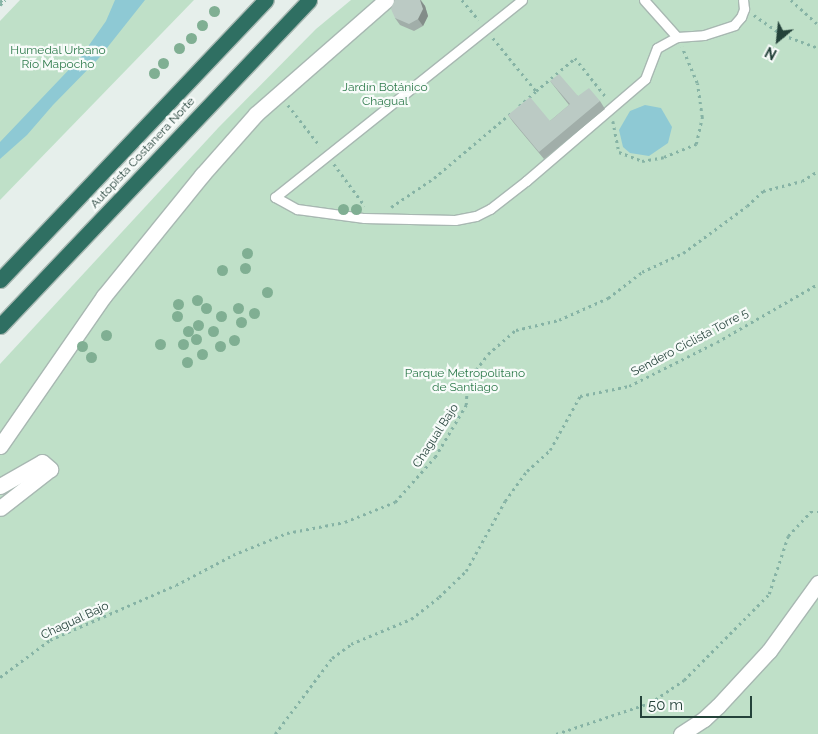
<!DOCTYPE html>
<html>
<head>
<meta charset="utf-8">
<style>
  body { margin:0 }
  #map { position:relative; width:818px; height:734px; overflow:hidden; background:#e6efeb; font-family:Raleway,sans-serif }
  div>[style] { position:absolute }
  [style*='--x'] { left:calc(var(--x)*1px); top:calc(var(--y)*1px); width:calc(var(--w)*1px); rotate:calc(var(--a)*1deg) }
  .green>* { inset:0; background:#bfe0c8 }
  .water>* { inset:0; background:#8ec9d4 }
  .path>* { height:2.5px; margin-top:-1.25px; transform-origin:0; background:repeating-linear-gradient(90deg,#86b3a5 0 2.5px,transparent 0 6.5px) }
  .roads { filter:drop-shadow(1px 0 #a8b8b2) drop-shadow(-1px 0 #a8b8b2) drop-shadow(0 1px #a8b8b2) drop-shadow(0 -1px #a8b8b2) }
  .lane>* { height:9px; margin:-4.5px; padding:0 4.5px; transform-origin:4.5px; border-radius:4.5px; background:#fff }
  .street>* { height:15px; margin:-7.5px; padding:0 7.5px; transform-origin:7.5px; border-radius:7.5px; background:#fff }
  .highway>* { height:15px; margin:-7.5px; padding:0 7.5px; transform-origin:7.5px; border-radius:7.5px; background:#2f6f62 }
  .trees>* { width:11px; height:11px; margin:-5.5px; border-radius:50%; background:#80af93 }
  .wall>* { inset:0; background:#a1aea9 }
  .shaded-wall>* { inset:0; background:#838d89 }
  .building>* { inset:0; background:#bbcac4 }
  span { translate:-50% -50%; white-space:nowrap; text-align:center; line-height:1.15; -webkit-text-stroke:4.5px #f7fbf9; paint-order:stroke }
  .park-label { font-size:12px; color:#2d7a4b }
  .street-label { font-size:12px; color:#24423a }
  .north { position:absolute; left:753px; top:15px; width:50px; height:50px; -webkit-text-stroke:4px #f7fbf9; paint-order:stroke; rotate:208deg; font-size:14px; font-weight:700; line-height:20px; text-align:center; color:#24423a }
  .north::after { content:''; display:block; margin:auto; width:18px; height:22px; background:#24423a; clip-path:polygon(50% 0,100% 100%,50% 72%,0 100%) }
  .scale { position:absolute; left:640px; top:696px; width:112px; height:22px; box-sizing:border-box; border:2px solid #24423a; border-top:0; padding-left:6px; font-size:15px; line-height:18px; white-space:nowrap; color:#24423a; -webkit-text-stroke:4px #f7fbf9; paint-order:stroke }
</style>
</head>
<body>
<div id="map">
  <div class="green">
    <div style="clip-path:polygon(20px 0,194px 0,0 200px,0 21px)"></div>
    <div style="clip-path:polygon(351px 0,818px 0,818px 734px,0 734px,0 364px,219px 127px,316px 29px)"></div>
  </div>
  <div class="water">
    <div style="clip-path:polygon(115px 0,145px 0,99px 58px,53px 105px,27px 135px,0 159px,0 142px,80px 58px,106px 21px)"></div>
    <div style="clip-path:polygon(645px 105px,661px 108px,672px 127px,668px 143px,649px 156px,630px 153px,623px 147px,619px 130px,630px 111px)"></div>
  </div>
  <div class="path">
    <div style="--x:462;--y:0;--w:26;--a:50"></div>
    <div style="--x:791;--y:0;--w:36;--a:42"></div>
    <div style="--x:0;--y:2;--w:3;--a:-45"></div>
    <div style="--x:0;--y:5;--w:7;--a:-45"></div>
    <div style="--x:754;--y:15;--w:35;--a:35"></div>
    <div style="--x:783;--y:35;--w:37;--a:20"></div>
    <div style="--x:493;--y:38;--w:68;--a:50.9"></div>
    <div style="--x:536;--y:91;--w:51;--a:-40.2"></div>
    <div style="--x:575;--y:58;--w:50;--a:51.5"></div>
    <div style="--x:288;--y:105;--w:52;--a:52"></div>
    <div style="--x:519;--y:106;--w:23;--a:-41"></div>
    <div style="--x:613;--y:121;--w:32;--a:79"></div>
    <div style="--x:619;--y:152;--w:25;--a:21"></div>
    <div style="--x:642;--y:161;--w:22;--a:-10"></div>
    <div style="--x:664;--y:157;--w:35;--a:-22"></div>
    <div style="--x:696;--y:144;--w:28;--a:-77"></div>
    <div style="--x:702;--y:117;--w:34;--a:-98"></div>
    <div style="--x:697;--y:83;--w:39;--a:-113"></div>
    <div style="--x:334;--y:164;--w:52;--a:53.6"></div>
    <div style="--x:391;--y:207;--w:52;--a:-34"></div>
    <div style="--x:434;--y:178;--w:101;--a:-40.2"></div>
    <div style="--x:0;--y:677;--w:62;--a:-36.5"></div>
    <div style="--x:50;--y:640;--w:137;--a:-23.6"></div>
    <div style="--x:176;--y:585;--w:64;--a:-27.8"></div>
    <div style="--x:233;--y:555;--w:58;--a:-22.2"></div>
    <div style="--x:287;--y:533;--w:59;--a:-10.7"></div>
    <div style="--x:345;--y:522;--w:54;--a:-21.8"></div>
    <div style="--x:395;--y:502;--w:60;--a:-48.4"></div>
    <div style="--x:435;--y:457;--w:61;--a:-59.2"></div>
    <div style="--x:466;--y:405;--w:18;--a:-87"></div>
    <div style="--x:467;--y:387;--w:19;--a:-62"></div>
    <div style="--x:476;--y:370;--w:20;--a:-53"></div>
    <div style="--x:488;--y:354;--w:37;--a:-41"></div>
    <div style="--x:516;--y:330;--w:44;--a:-13.1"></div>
    <div style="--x:559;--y:320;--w:54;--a:-24.2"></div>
    <div style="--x:608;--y:298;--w:43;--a:-37.4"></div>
    <div style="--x:642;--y:272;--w:45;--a:-24.9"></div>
    <div style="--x:683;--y:253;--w:79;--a:-36.3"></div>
    <div style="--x:747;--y:206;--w:22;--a:-43"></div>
    <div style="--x:763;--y:191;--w:40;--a:-14.4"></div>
    <div style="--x:802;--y:181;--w:19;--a:-32"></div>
    <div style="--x:275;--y:734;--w:95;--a:-53.1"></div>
    <div style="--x:332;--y:658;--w:24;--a:-36"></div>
    <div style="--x:351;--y:644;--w:65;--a:-22.6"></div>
    <div style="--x:411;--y:619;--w:36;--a:-38"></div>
    <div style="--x:439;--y:597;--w:37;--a:-44"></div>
    <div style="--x:466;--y:571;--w:80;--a:-60.9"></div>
    <div style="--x:505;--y:501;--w:37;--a:-54"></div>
    <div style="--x:527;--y:471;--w:31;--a:-42"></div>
    <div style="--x:550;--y:450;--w:62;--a:-60.9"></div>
    <div style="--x:580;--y:396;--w:50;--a:-11.5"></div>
    <div style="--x:629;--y:386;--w:98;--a:-26.6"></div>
    <div style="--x:717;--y:342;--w:116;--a:-29.9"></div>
    <div style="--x:556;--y:734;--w:99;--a:-18.3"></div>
    <div style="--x:650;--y:703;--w:41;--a:-34.1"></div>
    <div style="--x:684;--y:680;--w:121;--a:-45.3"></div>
    <div style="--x:769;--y:594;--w:61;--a:-71.9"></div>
    <div style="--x:788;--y:536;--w:33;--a:-47"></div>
    <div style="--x:810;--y:512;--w:8;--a:0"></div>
  </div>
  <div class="roads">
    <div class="lane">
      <div style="--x:522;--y:0;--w:316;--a:141.4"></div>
      <div style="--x:275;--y:197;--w:25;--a:29"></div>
      <div style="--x:297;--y:209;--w:68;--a:7.7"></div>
      <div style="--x:364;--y:218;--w:91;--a:1.3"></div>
      <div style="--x:455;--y:220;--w:21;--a:-11"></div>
      <div style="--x:476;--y:216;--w:16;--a:-27"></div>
      <div style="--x:490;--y:209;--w:46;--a:-37.9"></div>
      <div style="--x:526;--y:181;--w:157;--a:-40.6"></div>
      <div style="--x:645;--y:79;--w:33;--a:-69"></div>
      <div style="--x:657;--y:48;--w:23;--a:-29"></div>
      <div style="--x:677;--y:37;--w:27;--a:-4"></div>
      <div style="--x:704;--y:35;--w:32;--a:-18"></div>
      <div style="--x:734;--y:25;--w:11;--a:-49"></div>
      <div style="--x:741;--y:17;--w:9;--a:-69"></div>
      <div style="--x:744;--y:9;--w:9;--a:-96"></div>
      <div style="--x:644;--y:0;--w:50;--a:48.3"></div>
    </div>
    <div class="street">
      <div style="--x:0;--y:446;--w:183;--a:-55.3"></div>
      <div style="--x:104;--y:296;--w:156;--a:-51"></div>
      <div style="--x:202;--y:175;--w:81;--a:-48.5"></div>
      <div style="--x:256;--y:114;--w:173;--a:-41.2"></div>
      <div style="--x:0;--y:486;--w:48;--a:-29.7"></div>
      <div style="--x:42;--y:462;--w:11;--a:41"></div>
      <div style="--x:50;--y:469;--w:63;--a:142"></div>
      <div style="--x:681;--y:734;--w:27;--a:-33"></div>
      <div style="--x:704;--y:719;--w:19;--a:-43"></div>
      <div style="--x:718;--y:706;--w:75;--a:-47.2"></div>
      <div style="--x:769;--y:651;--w:84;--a:-54.2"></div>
    </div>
    <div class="highway">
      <div style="--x:0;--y:280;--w:386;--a:-46.5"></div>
      <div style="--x:0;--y:326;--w:449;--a:-46.5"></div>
    </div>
  </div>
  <div class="trees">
    <div style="left:214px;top:11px"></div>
    <div style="left:202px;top:25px"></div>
    <div style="left:191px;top:38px"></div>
    <div style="left:179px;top:48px"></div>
    <div style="left:163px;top:63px"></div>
    <div style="left:154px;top:73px"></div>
    <div style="left:343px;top:209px"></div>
    <div style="left:356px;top:209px"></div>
    <div style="left:247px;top:253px"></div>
    <div style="left:245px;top:268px"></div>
    <div style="left:222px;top:270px"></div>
    <div style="left:267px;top:292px"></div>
    <div style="left:197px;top:300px"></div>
    <div style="left:178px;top:304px"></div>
    <div style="left:206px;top:308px"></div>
    <div style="left:238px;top:308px"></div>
    <div style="left:254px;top:313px"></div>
    <div style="left:177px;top:316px"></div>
    <div style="left:221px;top:316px"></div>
    <div style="left:241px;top:322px"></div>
    <div style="left:198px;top:325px"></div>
    <div style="left:188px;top:331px"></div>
    <div style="left:213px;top:331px"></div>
    <div style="left:106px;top:335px"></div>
    <div style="left:196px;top:339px"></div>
    <div style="left:234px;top:340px"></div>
    <div style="left:160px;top:344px"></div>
    <div style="left:183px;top:344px"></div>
    <div style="left:82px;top:346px"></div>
    <div style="left:220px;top:346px"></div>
    <div style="left:202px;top:354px"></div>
    <div style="left:91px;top:357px"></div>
    <div style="left:187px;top:362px"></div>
  </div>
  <div class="wall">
    <div style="clip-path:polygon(395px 0,421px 0,425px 6px,428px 16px,423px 26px,414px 31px,400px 25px,395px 18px)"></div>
    <div style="clip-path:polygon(550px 81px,578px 96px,600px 101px,605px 109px,544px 159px,513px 122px,508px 115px,550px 121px,569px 105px)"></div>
  </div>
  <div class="shaded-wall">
    <div style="clip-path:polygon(420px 0,425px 6px,428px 16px,423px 26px,418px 19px)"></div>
  </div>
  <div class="building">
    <div style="clip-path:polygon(395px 0,420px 0,423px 9px,418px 19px,409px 24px,395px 18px,391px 9px)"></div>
    <div style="clip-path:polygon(559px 74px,578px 96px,589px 88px,600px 101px,539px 152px,508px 115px,530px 97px,550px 121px,570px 104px,550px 81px)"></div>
  </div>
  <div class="park-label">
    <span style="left:58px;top:58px">Humedal Urbano<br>Río Mapocho</span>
    <span style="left:385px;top:95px">Jardín Botánico<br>Chagual</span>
    <span style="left:465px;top:381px">Parque Metropolitano<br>de Santiago</span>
  </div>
  <div class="street-label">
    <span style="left:143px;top:153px;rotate:-47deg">Autopista Costanera Norte</span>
    <span style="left:690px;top:343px;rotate:-28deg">Sendero Ciclista Torre 5</span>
    <span style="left:436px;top:436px;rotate:-57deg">Chagual Bajo</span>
    <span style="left:75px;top:621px;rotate:-25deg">Chagual Bajo</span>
  </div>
  <div class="north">N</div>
  <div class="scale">50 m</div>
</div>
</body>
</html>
